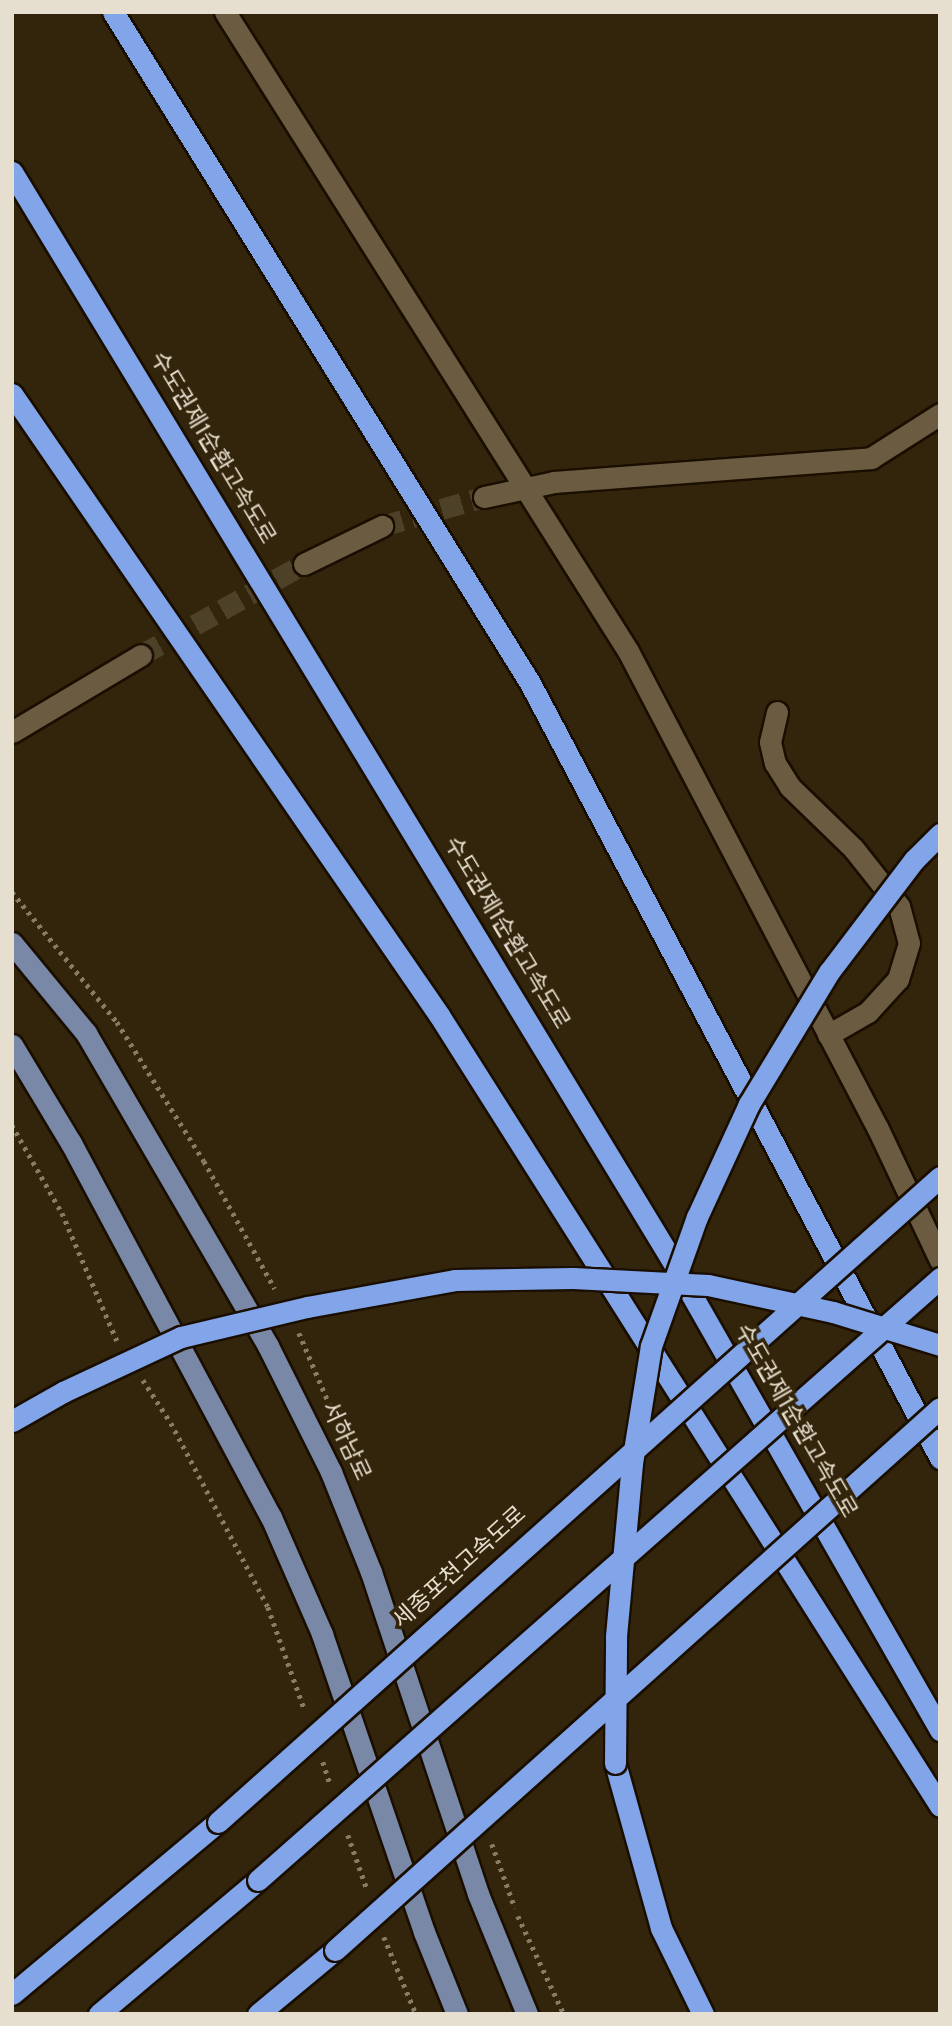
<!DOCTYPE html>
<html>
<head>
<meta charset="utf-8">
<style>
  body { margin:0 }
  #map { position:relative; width:952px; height:2026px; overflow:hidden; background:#32250b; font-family:Overpass,"Noto Sans KR",sans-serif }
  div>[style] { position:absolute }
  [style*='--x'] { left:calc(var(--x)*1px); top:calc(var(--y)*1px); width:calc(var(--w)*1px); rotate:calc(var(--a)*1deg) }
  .minor-tunnel>* { height:21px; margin-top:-10.5px; transform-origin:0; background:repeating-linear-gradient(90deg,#4d4128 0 21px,transparent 0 31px) }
  .path>* { height:4.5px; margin-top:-2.25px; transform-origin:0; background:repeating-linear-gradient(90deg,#877c67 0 3.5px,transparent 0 8.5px) }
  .roads { filter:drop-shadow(2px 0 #1a0e00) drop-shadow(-2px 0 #1a0e00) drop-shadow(0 2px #1a0e00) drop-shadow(0 -2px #1a0e00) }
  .minor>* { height:21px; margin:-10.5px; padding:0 10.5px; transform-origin:10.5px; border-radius:10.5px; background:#6b5c41 }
  .major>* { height:21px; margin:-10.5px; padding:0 10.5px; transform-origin:10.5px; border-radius:10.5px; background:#7988a6 }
  .highway>* { height:21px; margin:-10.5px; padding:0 10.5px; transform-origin:10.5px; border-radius:10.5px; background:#82a5e9 }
  .bridges { filter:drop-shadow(2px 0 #1a0e00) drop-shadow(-2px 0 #1a0e00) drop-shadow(0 2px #1a0e00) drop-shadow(0 -2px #1a0e00) }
  .highway-bridge>* { height:21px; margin:-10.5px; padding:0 10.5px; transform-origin:10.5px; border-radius:10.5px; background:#82a5e9 }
  span { translate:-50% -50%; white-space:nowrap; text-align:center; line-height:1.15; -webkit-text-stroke:7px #32250b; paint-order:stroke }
  .street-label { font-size:23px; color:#e6dece }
  .frame { position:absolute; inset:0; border:14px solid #e6dece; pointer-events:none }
</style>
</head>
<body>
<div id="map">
  <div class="minor-tunnel">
    <div style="--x:382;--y:526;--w:106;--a:-15.9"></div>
    <div style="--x:141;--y:655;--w:187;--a:-29.2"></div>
  </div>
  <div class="path">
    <div style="--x:12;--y:892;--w:167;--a:51.1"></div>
    <div style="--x:117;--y:1022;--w:164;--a:58"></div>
    <div style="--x:204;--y:1161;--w:146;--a:61"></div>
    <div style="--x:12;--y:1125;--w:101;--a:60.4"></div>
    <div style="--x:62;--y:1213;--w:139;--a:66.7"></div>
    <div style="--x:299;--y:1333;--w:89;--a:66.9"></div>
    <div style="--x:143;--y:1380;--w:51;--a:56.9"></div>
    <div style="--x:171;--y:1423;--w:208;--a:62.2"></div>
    <div style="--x:268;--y:1607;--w:110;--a:70.4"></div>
    <div style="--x:323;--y:1762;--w:23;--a:72"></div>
    <div style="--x:348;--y:1835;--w:57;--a:70.6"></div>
    <div style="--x:492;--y:1844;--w:68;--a:70.2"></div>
    <div style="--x:518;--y:1916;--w:108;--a:64.9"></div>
    <div style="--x:384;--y:1937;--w:83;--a:67.4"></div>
  </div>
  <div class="roads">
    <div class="minor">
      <div style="--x:225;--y:12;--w:755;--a:57.76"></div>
      <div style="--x:628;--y:651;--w:539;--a:62.39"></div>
      <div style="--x:878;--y:1129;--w:145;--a:64.7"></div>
      <div style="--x:484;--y:497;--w:72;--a:-12.1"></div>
      <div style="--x:554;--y:482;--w:318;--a:-4.3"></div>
      <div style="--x:871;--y:458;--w:82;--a:-32.5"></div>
      <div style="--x:304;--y:564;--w:87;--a:-26"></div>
      <div style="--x:777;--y:712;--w:31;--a:103"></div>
      <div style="--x:770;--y:742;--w:22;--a:77"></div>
      <div style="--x:775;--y:763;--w:28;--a:58"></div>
      <div style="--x:790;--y:787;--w:88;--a:44.1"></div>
      <div style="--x:853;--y:848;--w:74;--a:51.6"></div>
      <div style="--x:899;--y:906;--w:38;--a:75"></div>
      <div style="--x:909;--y:943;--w:38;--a:107"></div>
      <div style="--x:898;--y:979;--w:45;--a:132.3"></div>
      <div style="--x:868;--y:1012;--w:46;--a:150.1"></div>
      <div style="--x:12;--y:732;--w:150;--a:-30.8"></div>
    </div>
    <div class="major">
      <div style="--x:12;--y:943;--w:117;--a:50.6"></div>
      <div style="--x:86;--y:1033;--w:362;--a:59.8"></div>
      <div style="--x:268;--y:1346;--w:141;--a:63.4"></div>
      <div style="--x:331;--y:1472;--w:108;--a:68.2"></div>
      <div style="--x:371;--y:1572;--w:339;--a:71.6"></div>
      <div style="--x:478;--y:1894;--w:130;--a:67.8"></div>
      <div style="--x:12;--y:1045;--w:114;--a:59"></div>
      <div style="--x:71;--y:1143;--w:424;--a:61.9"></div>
      <div style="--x:271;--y:1517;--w:128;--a:66.4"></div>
      <div style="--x:322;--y:1634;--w:315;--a:71.1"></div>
      <div style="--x:424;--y:1932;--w:88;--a:68.1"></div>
    </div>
    <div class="highway">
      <div style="--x:113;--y:12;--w:790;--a:58.14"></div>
      <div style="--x:530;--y:683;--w:877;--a:62.12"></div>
      <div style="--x:12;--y:172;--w:1269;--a:58.77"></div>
      <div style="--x:670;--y:1257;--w:545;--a:60.28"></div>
      <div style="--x:12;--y:394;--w:754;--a:55.49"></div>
      <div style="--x:439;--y:1015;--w:936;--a:57.65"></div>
      <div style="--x:615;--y:1763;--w:171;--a:74.4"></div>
      <div style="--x:661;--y:1928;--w:96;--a:64"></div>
      <div style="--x:12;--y:1994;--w:268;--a:-39.9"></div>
      <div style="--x:99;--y:2014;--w:208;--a:-40.1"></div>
      <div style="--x:258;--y:2014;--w:100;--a:-39.7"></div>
    </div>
  </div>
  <div class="bridges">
    <div class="highway-bridge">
      <div style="--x:12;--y:1421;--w:59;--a:-29.6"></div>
      <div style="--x:63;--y:1392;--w:130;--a:-25"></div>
      <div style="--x:181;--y:1337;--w:130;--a:-13.4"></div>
      <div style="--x:307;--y:1307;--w:150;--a:-10.3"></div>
      <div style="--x:455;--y:1280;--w:118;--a:-1"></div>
      <div style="--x:573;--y:1278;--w:135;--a:3"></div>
      <div style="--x:708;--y:1285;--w:128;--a:12.2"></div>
      <div style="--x:833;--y:1312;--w:112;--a:17.1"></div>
      <div style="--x:615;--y:1763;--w:127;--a:-89.5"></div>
      <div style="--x:616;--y:1636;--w:174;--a:-84.7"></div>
      <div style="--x:632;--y:1463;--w:119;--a:-80.8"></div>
      <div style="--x:651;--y:1346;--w:137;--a:-70.4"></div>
      <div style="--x:697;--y:1217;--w:124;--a:-65.3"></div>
      <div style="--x:749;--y:1104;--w:154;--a:-58.8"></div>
      <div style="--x:829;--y:972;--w:141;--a:-52.8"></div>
      <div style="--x:914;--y:860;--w:37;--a:-45"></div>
      <div style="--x:218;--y:1822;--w:968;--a:-41.78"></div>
      <div style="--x:258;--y:1880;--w:910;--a:-41.43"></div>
      <div style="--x:335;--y:1950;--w:812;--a:-41.86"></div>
    </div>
  </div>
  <div class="street-label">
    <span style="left:211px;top:449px;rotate:59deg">수도권제1순환고속도로</span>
    <span style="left:505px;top:934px;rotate:59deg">수도권제1순환고속도로</span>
    <span style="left:794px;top:1422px;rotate:60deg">수도권제1순환고속도로</span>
    <span style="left:344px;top:1442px;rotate:65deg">서하남로</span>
    <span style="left:461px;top:1569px;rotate:-42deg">세종포천고속도로</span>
  </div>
  <div class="frame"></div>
</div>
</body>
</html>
